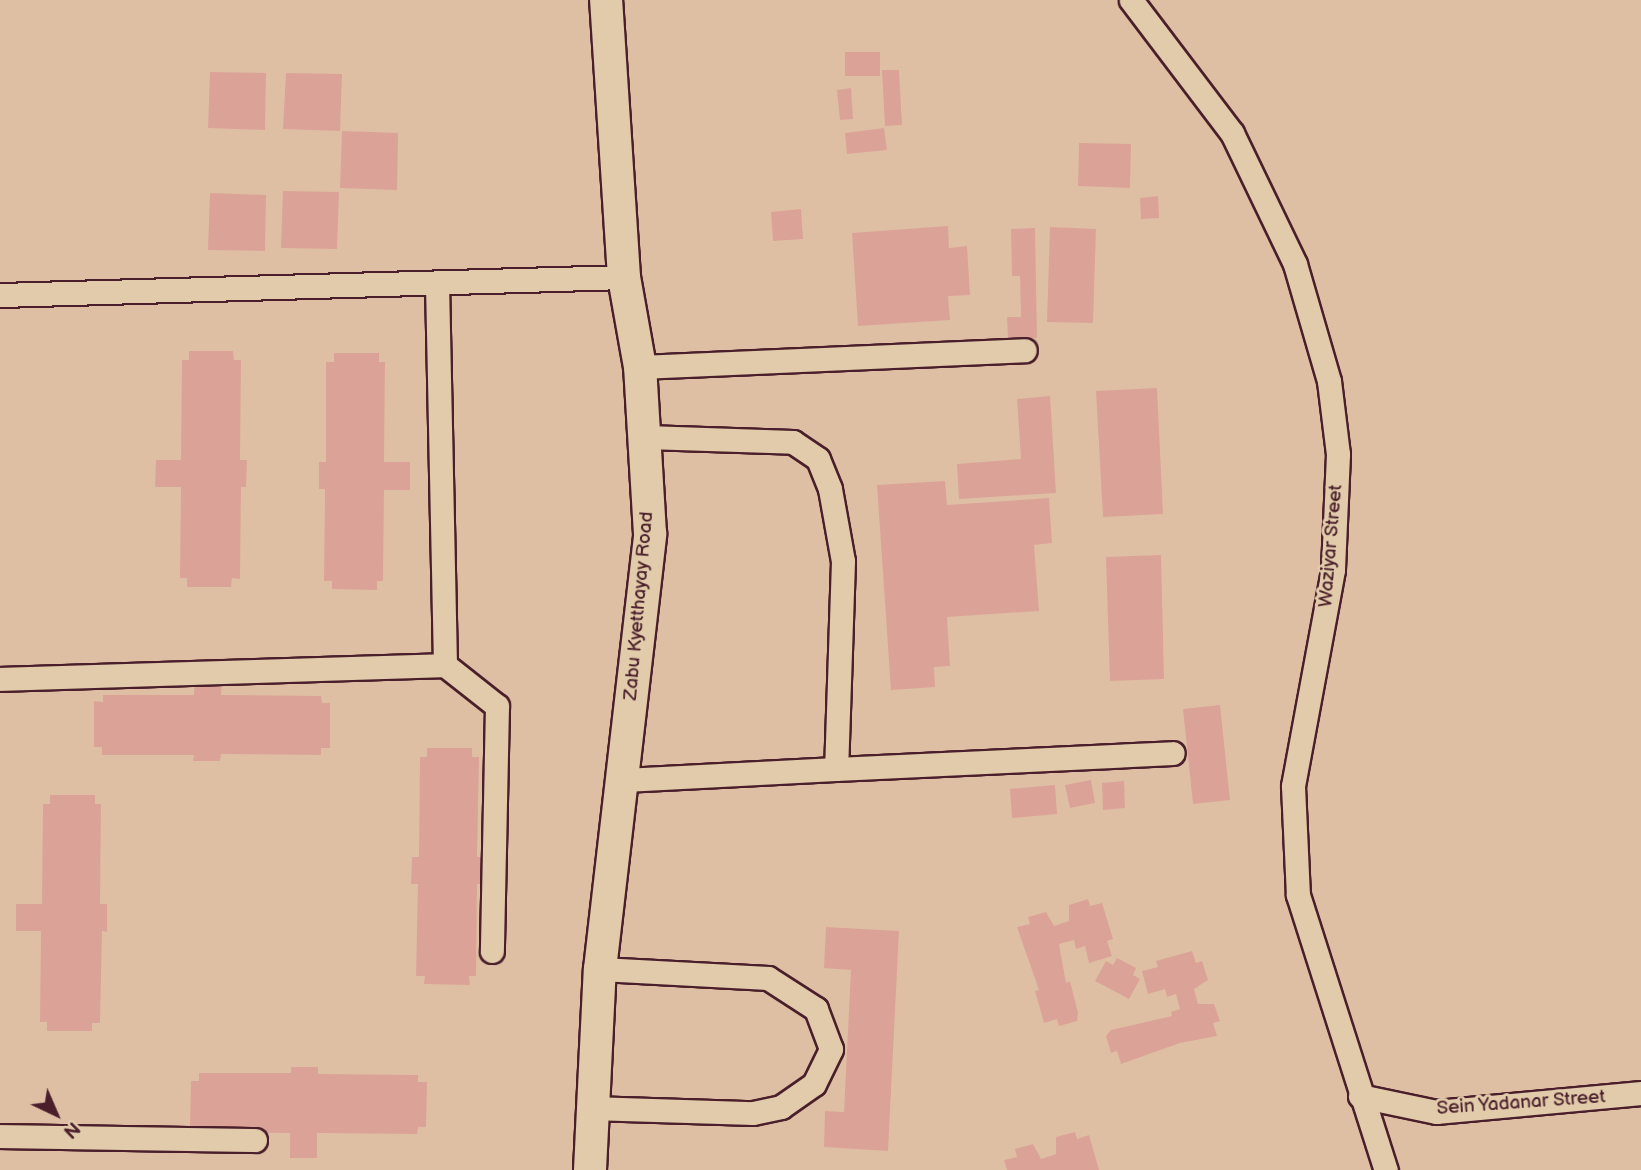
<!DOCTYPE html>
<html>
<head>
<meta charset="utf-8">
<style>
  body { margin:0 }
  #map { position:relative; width:1641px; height:1170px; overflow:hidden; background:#dfbfa4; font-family:"Balsamiq Sans",sans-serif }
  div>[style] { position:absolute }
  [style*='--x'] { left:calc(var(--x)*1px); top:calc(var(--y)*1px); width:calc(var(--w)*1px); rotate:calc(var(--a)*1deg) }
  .building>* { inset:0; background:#dba397 }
  .roads { filter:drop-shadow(2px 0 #4a1f2b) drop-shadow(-2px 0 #4a1f2b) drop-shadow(0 2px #4a1f2b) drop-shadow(0 -2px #4a1f2b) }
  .minor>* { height:23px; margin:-11.5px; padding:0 11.5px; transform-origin:11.5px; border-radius:11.5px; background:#e1cbaa }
  .secondary>* { height:32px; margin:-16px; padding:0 16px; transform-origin:16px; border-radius:16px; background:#e1cbaa }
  span { translate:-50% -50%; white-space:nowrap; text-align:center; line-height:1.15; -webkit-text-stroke:6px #e1cbaa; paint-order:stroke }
  .street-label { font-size:19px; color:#4a1f2b }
  .north { position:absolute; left:21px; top:1079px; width:70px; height:70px; -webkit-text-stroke:5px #e1cbaa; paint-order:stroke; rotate:136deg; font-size:19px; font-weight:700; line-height:28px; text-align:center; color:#4a1f2b }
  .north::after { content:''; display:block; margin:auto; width:24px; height:32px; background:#4a1f2b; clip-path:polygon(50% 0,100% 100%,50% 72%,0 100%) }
</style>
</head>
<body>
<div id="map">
  <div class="building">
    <div style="clip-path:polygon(845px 52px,880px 52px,880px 76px,845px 76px)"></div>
    <div style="clip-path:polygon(882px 70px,899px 70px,902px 125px,885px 126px)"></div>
    <div style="clip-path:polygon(210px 72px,266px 73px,265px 130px,208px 128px)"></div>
    <div style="clip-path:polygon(286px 73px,342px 74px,340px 131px,283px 129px)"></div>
    <div style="clip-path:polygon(851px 88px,853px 119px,840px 120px,837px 90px)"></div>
    <div style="clip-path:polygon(884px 128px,887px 150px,847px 154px,845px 133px)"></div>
    <div style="clip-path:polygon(342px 131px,398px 133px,397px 190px,340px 188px)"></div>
    <div style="clip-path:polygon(1079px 143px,1131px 144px,1130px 188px,1078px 186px)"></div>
    <div style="clip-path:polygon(283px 191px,339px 192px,337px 249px,281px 248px)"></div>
    <div style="clip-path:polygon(210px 193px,266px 195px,265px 251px,208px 250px)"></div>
    <div style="clip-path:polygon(1158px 196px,1159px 218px,1141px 219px,1140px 198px)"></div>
    <div style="clip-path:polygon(801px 209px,803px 239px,773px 241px,771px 212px)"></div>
    <div style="clip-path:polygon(948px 226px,949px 248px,967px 246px,970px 295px,948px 296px,950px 320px,858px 326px,852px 233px)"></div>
    <div style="clip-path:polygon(1050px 227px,1096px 229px,1093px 323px,1047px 322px)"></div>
    <div style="clip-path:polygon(1035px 228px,1037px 338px,1008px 339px,1007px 317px,1021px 317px,1020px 276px,1012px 276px,1011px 229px)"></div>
    <div style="clip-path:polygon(189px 351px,233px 351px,234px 360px,241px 360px,240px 460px,247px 460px,246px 487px,241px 487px,240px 579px,232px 578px,231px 587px,187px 587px,187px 578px,180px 578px,181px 487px,155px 487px,156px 460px,181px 460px,182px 360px,189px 360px)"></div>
    <div style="clip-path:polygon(334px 353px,379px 353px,379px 362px,385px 362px,384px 462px,410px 462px,410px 490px,384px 490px,383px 581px,377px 581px,377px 590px,332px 589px,332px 581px,324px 581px,325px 489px,319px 489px,319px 462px,326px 462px,326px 362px,334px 362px)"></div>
    <div style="clip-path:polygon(1157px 388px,1163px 514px,1103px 517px,1096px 391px)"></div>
    <div style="clip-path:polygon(1050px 396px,1056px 493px,959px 499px,957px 464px,1021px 459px,1017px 399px)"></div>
    <div style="clip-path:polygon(945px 481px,947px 505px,1049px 498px,1052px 543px,1034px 545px,1039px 611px,947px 617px,950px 666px,934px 667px,935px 687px,891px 690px,877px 485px)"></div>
    <div style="clip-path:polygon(1161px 555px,1164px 679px,1110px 681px,1106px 557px)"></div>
    <div style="clip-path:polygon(195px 676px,222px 676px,221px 695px,321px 696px,322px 703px,330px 703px,330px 748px,321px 748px,321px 755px,221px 754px,220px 761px,193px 761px,194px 755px,102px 755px,102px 747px,94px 747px,94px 701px,103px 702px,103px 695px,194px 695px)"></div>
    <div style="clip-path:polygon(1220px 705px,1230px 800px,1193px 804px,1183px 709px)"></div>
    <div style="clip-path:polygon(427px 748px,472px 748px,472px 757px,479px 757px,477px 857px,489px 857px,489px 885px,477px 884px,476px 976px,469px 976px,470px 985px,424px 984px,425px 976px,416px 976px,418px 884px,411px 884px,412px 857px,419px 857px,420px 757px,427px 757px)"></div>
    <div style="clip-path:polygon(1091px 780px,1095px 803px,1070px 808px,1065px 785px)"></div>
    <div style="clip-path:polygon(1124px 781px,1125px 808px,1103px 810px,1102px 783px)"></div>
    <div style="clip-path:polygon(1055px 785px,1057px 814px,1012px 818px,1010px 789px)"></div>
    <div style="clip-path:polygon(50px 795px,95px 795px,95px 804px,101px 804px,100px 904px,107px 904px,107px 932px,102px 931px,100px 1023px,92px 1023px,92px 1031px,47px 1031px,47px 1022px,40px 1022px,41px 931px,16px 931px,16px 904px,42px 904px,43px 804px,50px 804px)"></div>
    <div style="clip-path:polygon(1088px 899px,1090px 906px,1102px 903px,1113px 939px,1107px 941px,1112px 956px,1089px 963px,1085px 946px,1076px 949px,1074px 940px,1059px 944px,1066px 983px,1070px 981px,1078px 1013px,1077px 1021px,1059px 1026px,1057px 1019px,1044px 1023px,1035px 991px,1039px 990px,1017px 927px,1030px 924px,1028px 917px,1046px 912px,1054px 926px,1069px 921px,1069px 905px)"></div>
    <div style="clip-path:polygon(826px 927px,899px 931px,888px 1151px,824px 1147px,825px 1111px,844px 1112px,851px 970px,824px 968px)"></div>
    <div style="clip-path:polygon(1192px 951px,1196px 963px,1202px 961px,1208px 980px,1194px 989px,1198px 1004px,1214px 1004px,1220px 1021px,1213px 1023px,1217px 1036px,1180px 1043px,1121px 1064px,1117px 1051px,1111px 1053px,1106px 1036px,1111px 1030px,1172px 1016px,1171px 1012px,1180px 1009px,1176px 994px,1167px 997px,1165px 989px,1148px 994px,1142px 971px,1158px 967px,1156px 961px)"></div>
    <div style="clip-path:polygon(1117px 958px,1136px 968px,1133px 975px,1140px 979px,1129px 999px,1095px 981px,1106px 961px,1113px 965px)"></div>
    <div style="clip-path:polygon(291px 1067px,318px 1067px,318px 1074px,418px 1075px,418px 1082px,427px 1082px,426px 1127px,418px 1127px,417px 1134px,317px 1133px,317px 1158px,290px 1158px,290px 1133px,199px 1132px,199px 1126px,190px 1126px,191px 1081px,199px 1081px,199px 1073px,291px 1073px)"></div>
    <div style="clip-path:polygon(1075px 1132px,1077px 1139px,1089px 1135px,1099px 1170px,1007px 1170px,1004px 1160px,1017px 1157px,1015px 1149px,1033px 1144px,1041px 1159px,1056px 1154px,1056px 1137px)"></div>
  </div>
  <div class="roads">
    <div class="minor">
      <div style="--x:1131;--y:0;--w:167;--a:52.8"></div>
      <div style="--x:1232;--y:133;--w:145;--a:64.3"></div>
      <div style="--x:1295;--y:264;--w:122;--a:73.8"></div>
      <div style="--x:1329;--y:381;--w:74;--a:83"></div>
      <div style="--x:1338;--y:454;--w:116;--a:92.5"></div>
      <div style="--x:1333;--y:570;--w:220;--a:100.5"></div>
      <div style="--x:1293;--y:786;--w:109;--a:87.4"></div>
      <div style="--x:1298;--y:895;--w:289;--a:72.3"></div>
      <div style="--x:437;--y:283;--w:382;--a:88.8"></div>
      <div style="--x:445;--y:665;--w:66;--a:38.3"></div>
      <div style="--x:497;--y:706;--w:245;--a:91.2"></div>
      <div style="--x:0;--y:295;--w:624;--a:-1.65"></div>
      <div style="--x:640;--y:367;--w:385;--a:-2.5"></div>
      <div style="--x:646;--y:437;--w:147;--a:1.9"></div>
      <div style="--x:793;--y:442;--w:30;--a:34"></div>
      <div style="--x:818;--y:459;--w:32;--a:68"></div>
      <div style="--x:830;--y:489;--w:73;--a:79.8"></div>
      <div style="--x:843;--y:561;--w:208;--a:91.9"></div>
      <div style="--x:836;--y:769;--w:337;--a:-2.7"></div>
      <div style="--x:0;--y:679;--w:445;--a:-1.8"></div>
      <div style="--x:624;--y:780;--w:212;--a:-3"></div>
      <div style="--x:1360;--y:1096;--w:78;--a:11.9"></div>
      <div style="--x:1436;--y:1112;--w:206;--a:-5.3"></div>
      <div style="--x:590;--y:1108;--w:163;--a:1.8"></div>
      <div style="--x:753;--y:1113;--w:29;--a:-12"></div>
      <div style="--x:781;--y:1107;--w:40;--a:-34.9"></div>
      <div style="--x:814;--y:1084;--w:39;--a:-64"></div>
      <div style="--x:831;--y:1049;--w:43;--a:-110.6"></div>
      <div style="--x:816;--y:1009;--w:57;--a:-147.1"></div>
      <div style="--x:768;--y:978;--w:168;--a:-176.9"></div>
      <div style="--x:0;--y:1136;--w:255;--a:0.9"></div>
    </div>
    <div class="secondary">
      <div style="--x:590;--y:1170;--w:201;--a:-87.2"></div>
      <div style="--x:600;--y:969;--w:438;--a:-83.4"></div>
      <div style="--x:650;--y:534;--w:167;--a:-93.4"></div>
      <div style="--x:640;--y:367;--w:91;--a:-100.1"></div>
      <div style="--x:624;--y:277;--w:278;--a:-93.7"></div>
    </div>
  </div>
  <div class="street-label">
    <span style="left:1331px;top:546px;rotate:-85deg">Waziyar Street</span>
    <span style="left:639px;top:606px;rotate:-85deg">Zabu Kyetthayay Road</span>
    <span style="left:1521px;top:1103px;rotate:-4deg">Sein Yadanar Street</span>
  </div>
  <div class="north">N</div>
</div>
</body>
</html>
